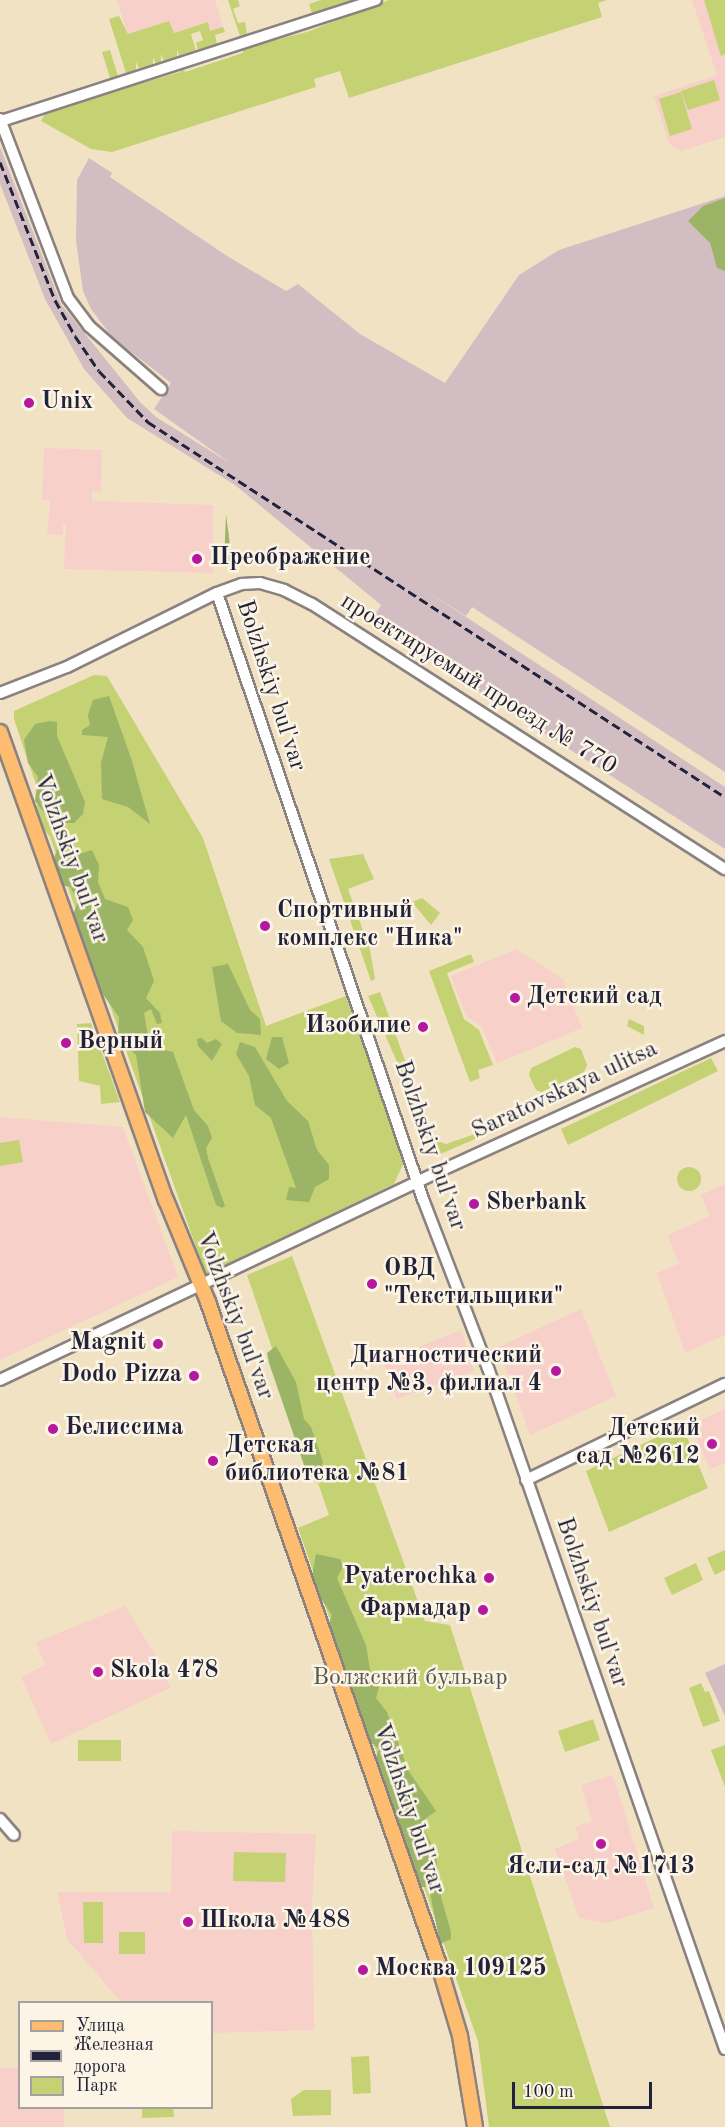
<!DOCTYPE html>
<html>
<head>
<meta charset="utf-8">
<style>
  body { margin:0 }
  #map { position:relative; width:725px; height:2127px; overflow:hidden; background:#f2e2c4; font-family:"Old Standard TT",serif }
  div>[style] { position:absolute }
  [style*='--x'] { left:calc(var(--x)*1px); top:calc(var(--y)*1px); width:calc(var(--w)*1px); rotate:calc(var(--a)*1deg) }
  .built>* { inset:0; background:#f7d0ca }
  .industrial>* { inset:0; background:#d2bec2 }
  .green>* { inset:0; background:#c4d274 }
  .round { border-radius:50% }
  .forest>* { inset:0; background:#9bb466 }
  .roads { filter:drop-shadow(2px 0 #8a8280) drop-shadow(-2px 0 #8a8280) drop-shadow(0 2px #8a8280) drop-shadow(0 -2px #8a8280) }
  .minor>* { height:10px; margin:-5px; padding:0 5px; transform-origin:5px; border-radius:5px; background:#fff }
  .major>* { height:14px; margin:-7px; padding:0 7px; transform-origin:7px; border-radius:7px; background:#fdbc70 }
  .rail>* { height:3px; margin-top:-1.5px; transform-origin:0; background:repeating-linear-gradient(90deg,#22223b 0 9px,transparent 0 13.5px) }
  .dots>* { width:16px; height:16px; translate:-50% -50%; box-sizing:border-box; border:3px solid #fcf5e5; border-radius:50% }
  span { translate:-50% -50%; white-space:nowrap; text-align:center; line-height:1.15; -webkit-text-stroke:5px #fcf5e5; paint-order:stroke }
  .poi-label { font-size:24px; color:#22223b; font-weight:700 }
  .left { translate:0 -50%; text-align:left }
  .right { translate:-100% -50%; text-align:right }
  .street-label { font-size:24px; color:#22223b }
  .park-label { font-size:24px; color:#53574c }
  .legend { position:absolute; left:18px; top:2001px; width:195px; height:108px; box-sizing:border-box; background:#fcf5e5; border:2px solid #a5a1a1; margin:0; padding:8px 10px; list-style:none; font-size:18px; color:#22223b }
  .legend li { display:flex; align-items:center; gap:12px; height:30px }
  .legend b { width:30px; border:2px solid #a5a1a1 }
  .scale { position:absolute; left:512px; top:2082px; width:140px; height:27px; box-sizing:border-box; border:3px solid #22223b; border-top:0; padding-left:8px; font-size:18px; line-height:21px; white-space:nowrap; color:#22223b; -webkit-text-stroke:4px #fcf5e5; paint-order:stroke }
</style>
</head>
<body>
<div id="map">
  <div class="built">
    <div style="clip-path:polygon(117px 0,215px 0,223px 27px,210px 31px,207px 22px,173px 33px,169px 21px,128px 34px)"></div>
    <div style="clip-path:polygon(692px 0,725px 0,725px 137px,681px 151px,669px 143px,654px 96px,717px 75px)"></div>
    <div style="clip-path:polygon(44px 448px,102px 450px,101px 492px,92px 491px,92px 501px,213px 505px,213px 573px,64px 569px,66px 523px,63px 523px,63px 535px,47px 534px,50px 501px,42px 500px)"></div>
    <div style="clip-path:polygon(517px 949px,563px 979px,582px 1028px,497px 1063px,482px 1027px,466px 1016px,451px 976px)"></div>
    <div style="clip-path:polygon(0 1117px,123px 1127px,178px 1277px,0 1360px)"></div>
    <div style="clip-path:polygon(725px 1184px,725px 1335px,685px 1353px,657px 1273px,679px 1264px,668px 1235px,710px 1216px,701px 1195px)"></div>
    <div style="clip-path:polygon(581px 1309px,616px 1396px,530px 1435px,498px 1347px)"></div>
    <div style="clip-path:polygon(461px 1330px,474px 1371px,397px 1399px,383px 1361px)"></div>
    <div style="clip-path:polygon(725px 1409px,725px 1463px,710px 1469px,690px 1425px)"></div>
    <div style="clip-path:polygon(125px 1606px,162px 1666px,170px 1688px,51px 1744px,21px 1677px,45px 1665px,36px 1642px)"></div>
    <div style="clip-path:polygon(613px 1775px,654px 1908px,607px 1923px,579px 1918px,555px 1849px,579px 1839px,575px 1827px,592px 1821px,581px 1785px)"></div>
    <div style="clip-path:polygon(172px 1831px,316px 1834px,312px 1905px,314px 2030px,212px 2033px,212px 2002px,121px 2002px,67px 1939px,57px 1892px,171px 1892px)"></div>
    <div style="clip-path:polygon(0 2068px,19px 2068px,20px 2108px,64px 2108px,64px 2127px,0 2127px)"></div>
  </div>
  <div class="industrial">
    <div style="clip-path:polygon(0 147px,61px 304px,140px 402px,156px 417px,230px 463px,154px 409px,171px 383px,112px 337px,91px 309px,83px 291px,76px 241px,77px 180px,89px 158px,112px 173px,110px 177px,227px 256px,286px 291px,298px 284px,360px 334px,445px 383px,519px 275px,559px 250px,725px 196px,725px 772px,472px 607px,466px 616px,419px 586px,725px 787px,725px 849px,371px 622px,381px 605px,235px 485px,127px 418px,84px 369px,45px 299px,0 184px)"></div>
    <div style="clip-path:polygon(725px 1664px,725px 1716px,705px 1673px)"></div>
  </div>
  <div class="green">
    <div style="clip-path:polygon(228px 0,238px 0,240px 6px,233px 9px,238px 23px,245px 22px,247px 34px,240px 36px)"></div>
    <div style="clip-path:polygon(321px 0,352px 0,312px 13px,309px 4px)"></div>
    <div style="clip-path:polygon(389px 0,607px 0,598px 3px,602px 17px,349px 98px,340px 71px,314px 79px,316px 87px,112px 152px,91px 149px,41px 121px,46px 112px,180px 72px,183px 67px,185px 72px,243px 53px,242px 48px,307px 32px)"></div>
    <div style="clip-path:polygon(704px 0,725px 0,725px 54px,721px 56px)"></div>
    <div style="clip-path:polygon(119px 16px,128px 34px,169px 21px,174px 33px,208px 22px,210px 31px,223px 27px,225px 32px,215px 35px,217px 44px,198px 50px,196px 43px,203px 40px,200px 31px,191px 34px,196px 51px,179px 56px,177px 49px,177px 57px,164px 61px,161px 54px,161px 62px,156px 64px,153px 57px,153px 65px,139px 69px,136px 62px,136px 70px,126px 73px,109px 19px)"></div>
    <div style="clip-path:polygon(110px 50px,118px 76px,110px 78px,102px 52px)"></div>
    <div style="clip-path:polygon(714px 80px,720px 100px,688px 110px,681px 91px)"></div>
    <div style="clip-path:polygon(681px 92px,692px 129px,670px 136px,659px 99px)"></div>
    <div style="clip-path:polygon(94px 675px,107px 676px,203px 838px,266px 1026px,346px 996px,404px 1162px,394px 1184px,206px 1275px,50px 837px,38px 822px,34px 807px,42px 803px,14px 719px,14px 711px)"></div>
    <div style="clip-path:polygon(363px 854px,374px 879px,348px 889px,370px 950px,375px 979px,371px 981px,329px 859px)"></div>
    <div style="clip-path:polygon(422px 898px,440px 913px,431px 925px,412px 902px)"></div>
    <div style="clip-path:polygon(471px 954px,474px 962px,447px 973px,464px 1019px,479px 1030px,493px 1065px,478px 1070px,480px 1078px,470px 1082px,429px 971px)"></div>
    <div style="clip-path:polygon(380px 992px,434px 1140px,446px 1144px,481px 1132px,482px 1136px,438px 1155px,368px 996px)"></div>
    <div style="clip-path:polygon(629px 1019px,644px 1026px,644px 1035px,627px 1026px)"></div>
    <div style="clip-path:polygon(91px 1023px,120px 1102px,101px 1104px,100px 1086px,79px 1081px,77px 1024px)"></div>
    <div style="clip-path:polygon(575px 1047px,581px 1049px,587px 1065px,584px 1072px,542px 1092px,536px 1090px,529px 1075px,531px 1068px)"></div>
    <div style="clip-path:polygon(711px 1058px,718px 1071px,568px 1145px,561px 1129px)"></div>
    <div style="clip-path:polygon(19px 1140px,23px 1162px,0 1166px,0 1143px)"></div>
    <div class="round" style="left:677px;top:1167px;width:24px;height:24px"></div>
    <div style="clip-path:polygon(292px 1256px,425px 1621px,450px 1625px,610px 2127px,489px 2127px,478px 2041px,298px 1528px,329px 1515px,247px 1275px)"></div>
    <div style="clip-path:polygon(682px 1425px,708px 1488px,609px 1532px,586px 1471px)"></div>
    <div style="clip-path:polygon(725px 1550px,725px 1570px,715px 1575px,707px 1558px)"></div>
    <div style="clip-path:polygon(696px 1563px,703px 1580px,672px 1595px,664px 1578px)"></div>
    <div style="clip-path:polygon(701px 1683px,705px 1692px,709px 1691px,720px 1721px,703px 1727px,689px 1688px)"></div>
    <div style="clip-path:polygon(593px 1719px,600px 1740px,565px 1752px,558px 1731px)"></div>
    <div style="clip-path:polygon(78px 1740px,121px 1740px,121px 1761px,78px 1761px)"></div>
    <div style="clip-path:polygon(725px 1745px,725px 1787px,711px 1750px)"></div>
    <div style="clip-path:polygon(234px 1852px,286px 1853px,285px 1882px,233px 1881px)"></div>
    <div style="clip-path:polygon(83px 1902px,103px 1902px,103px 1943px,84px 1943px)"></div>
    <div style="clip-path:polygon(119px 1932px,145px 1932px,145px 1954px,119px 1954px)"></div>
    <div style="clip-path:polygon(369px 2056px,371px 2093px,353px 2094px,351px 2057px)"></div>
    <div style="clip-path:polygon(304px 2090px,331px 2090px,331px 2115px,293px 2116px,291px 2099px)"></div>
    <div style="clip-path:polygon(142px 2108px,173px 2108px,174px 2117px,142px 2118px)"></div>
  </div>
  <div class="forest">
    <div style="clip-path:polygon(725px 198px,725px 271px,717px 268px,710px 243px,688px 221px,703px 206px)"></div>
    <div style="clip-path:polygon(226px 514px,233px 569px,224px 563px)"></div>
    <div style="clip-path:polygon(109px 696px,131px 758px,150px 824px,128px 807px,102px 799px,101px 763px,108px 737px,82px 735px,82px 730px,90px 725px,88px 715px,93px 700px)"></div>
    <div style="clip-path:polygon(50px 721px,57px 722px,57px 736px,85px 802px,83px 814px,74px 823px,52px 823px,35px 801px,38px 777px,28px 763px,24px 740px,35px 724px)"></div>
    <div style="clip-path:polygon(57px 849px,79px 854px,92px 850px,99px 865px,98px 882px,105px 899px,128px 907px,133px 920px,127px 930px,143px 947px,154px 981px,146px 998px,160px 1013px,162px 1023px,157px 1024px,151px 1009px,144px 1013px,150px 1047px,173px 1052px,194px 1110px,208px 1126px,212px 1138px,206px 1148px,208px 1158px,225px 1206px,222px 1208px,216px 1205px,186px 1115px,173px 1138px,145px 1112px,136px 1055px,118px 1039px,119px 1017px,102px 993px,85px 947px,78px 937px,73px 915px,78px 901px,70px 887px,60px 885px,54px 859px)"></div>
    <div style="clip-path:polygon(228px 964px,250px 1010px,260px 1019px,261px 1035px,237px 1033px,221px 1021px,212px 967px)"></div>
    <div style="clip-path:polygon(272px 1037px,282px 1037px,289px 1063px,279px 1069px,266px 1059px)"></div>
    <div style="clip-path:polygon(202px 1038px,207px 1043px,216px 1039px,222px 1044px,212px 1061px,198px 1046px,197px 1039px)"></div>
    <div style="clip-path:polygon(240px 1042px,255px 1047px,287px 1101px,308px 1121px,317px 1150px,329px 1165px,329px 1179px,315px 1187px,309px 1202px,286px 1200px,289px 1187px,296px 1188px,271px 1118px,255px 1105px,249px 1076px,236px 1054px)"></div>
    <div style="clip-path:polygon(276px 1346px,296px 1382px,304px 1419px,311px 1427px,323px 1462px,317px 1483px,305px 1468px,269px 1363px,267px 1353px)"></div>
    <div style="clip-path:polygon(316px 1554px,340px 1559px,343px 1567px,337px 1578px,366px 1645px,371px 1676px,379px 1687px,376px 1698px,387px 1712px,408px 1770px,436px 1811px,421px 1822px,436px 1854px,441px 1897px,451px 1932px,451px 1939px,440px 1944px,429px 1887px,419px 1887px,406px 1847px,399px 1837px,398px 1822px,373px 1764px,379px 1749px,363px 1736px,344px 1683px,344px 1672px,328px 1627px,332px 1615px,319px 1596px,312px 1576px)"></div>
  </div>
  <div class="roads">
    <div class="minor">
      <div style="--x:0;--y:119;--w:191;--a:69.2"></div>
      <div style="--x:68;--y:298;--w:35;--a:53"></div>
      <div style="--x:89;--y:326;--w:96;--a:41.2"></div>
      <div style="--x:1;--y:121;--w:394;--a:-17.9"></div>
      <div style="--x:217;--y:593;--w:640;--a:71.23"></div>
      <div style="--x:423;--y:1199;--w:181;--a:69"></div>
      <div style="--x:488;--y:1368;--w:721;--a:70.81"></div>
      <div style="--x:0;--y:693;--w:72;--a:-21.2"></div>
      <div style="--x:67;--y:667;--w:167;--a:-26.3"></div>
      <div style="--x:217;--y:593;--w:27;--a:-20"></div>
      <div style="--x:242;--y:584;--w:18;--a:-3"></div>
      <div style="--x:260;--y:583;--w:25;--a:16"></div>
      <div style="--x:284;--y:590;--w:31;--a:27"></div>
      <div style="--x:312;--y:604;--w:491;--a:32.7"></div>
      <div style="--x:0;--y:1380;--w:487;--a:-25.4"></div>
      <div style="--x:440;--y:1171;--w:313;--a:-24.5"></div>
      <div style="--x:526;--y:1480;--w:221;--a:-25.8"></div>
      <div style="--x:0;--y:1819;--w:21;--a:49"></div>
    </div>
    <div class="major">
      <div style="--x:0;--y:732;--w:497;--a:70.5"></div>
      <div style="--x:166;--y:1200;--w:110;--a:67.6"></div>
      <div style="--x:208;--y:1302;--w:699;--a:70.79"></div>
      <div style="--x:438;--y:1962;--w:77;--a:73.4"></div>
      <div style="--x:460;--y:2036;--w:92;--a:80.6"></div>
    </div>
  </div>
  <div class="rail">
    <div style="--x:0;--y:162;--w:149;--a:68.3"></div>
    <div style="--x:55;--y:300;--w:41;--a:60.9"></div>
    <div style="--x:75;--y:336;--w:42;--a:55.6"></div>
    <div style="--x:99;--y:371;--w:71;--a:46.1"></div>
    <div style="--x:148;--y:422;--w:688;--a:33.02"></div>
  </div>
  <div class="dots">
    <div style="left:29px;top:403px;background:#b5179e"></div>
    <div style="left:197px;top:559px;background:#b5179e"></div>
    <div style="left:265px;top:926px;background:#b5179e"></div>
    <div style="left:515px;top:998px;background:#b5179e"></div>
    <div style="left:423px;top:1027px;background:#b5179e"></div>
    <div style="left:66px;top:1043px;background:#b5179e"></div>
    <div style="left:474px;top:1204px;background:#b5179e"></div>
    <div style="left:372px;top:1284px;background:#b5179e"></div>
    <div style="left:158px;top:1344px;background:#b5179e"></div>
    <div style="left:556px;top:1371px;background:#b5179e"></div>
    <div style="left:194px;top:1376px;background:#b5179e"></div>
    <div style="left:53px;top:1429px;background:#b5179e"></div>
    <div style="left:712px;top:1444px;background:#b5179e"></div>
    <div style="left:213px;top:1461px;background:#b5179e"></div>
    <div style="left:489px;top:1578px;background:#b5179e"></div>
    <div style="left:483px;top:1610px;background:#b5179e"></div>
    <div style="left:98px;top:1672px;background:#b5179e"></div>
    <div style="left:601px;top:1844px;background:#b5179e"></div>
    <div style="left:188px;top:1922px;background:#b5179e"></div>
    <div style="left:363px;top:1970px;background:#b5179e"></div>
  </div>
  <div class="poi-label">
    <span class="left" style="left:41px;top:403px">Unix</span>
    <span class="left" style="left:210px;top:559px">Преображение</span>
    <span class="left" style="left:277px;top:926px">Спортивный<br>комплекс "Ника"</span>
    <span class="left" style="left:527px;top:998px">Детский сад</span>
    <span class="right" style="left:411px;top:1027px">Изобилие</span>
    <span class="left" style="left:78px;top:1043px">Верный</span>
    <span class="left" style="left:486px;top:1204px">Sberbank</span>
    <span class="left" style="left:384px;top:1284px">ОВД<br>"Текстильщики"</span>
    <span class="right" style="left:146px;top:1344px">Magnit</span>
    <span class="right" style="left:542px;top:1371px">Диагностический<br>центр №3, филиал 4</span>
    <span class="right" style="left:182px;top:1376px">Dodo Pizza</span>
    <span class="left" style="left:65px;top:1429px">Белиссима</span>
    <span class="right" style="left:700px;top:1444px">Детский<br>сад №2612</span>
    <span class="left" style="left:225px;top:1461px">Детская<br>библиотека №81</span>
    <span class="right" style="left:477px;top:1578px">Pyaterochka</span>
    <span class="right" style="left:471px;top:1610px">Фармадар</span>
    <span class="left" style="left:110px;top:1672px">Skola 478</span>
    <span style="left:601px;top:1868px">Ясли-сад №1713</span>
    <span class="left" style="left:200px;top:1922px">Школа №488</span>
    <span class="left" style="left:375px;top:1970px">Москва 109125</span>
  </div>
  <div class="street-label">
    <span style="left:478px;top:685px;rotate:32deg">проектируемый проезд № 770</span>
    <span style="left:270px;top:686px;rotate:72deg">Bolzhskiy bul'var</span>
    <span style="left:70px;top:859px;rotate:70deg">Volzhskiy bul'var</span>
    <span style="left:565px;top:1091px;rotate:-25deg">Saratovskaya ulitsa</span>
    <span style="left:429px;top:1146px;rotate:71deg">Bolzhskiy bul'var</span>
    <span style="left:234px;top:1316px;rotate:69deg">Volzhskiy bul'var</span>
    <span style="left:591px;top:1603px;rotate:71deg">Bolzhskiy bul'var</span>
    <span style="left:408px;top:1809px;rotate:71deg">Volzhskiy bul'var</span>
  </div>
  <div class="park-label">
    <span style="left:410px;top:1679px">Волжский бульвар</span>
  </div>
  <ul class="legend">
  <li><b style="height:8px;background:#fdbc70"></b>Улица</li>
  <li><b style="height:8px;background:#22223b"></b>Железная дорога</li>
  <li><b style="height:16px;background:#c4d274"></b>Парк</li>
  </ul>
  <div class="scale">100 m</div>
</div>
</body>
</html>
